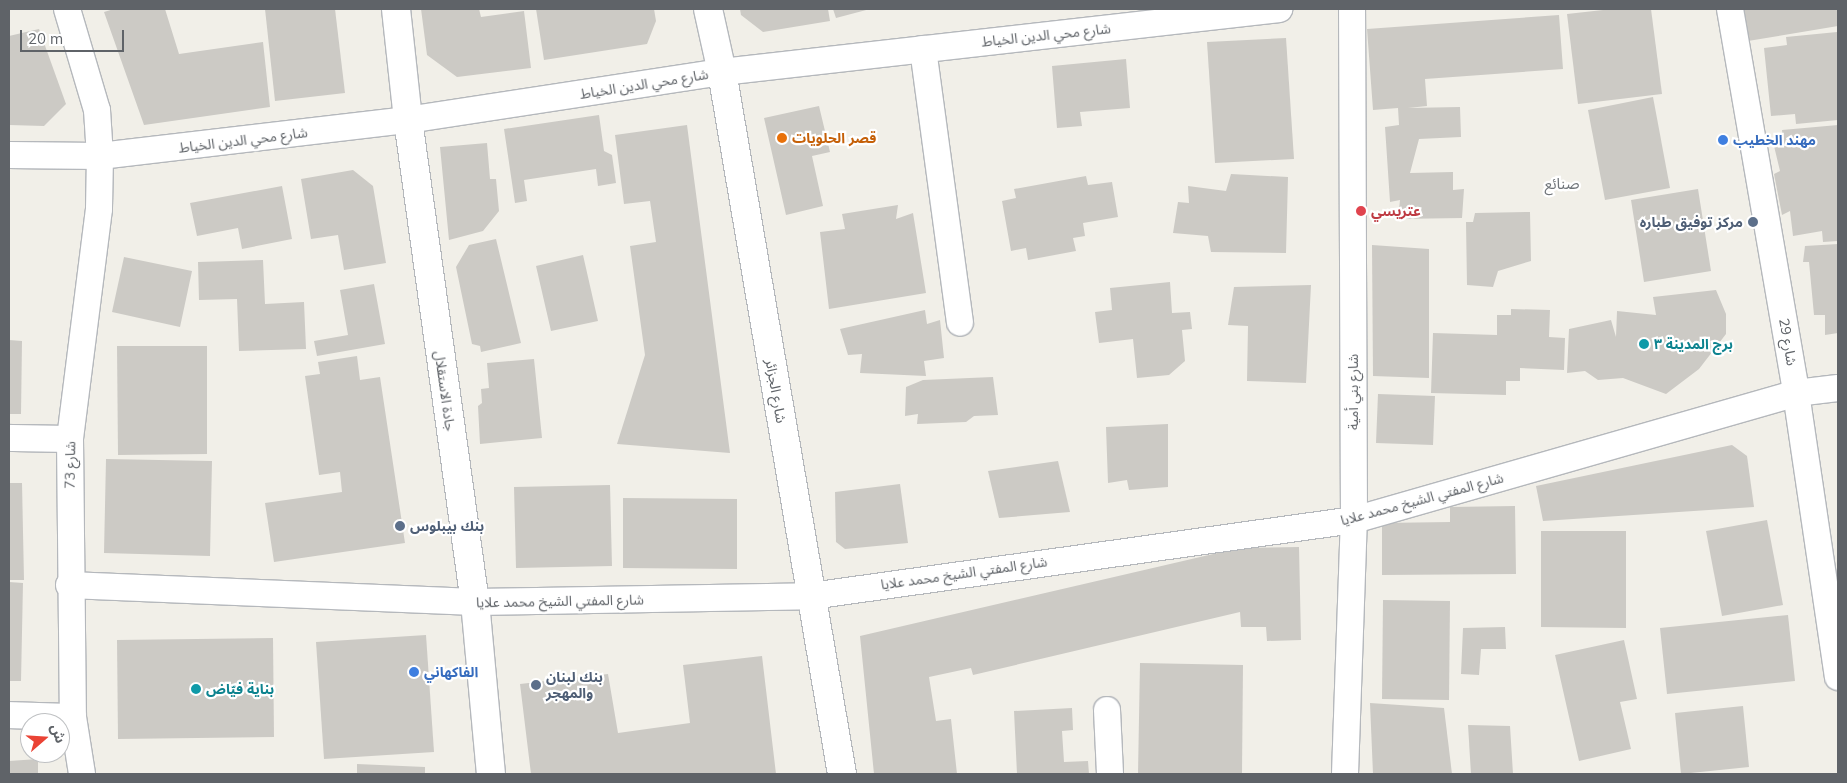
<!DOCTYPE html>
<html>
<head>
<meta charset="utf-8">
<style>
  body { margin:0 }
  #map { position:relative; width:1847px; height:783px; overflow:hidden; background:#f1efe8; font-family:Mulish,"Noto Sans Arabic",sans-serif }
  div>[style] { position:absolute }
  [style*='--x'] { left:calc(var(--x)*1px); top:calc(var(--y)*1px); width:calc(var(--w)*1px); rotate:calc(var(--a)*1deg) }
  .building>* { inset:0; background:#cccac5 }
  .roads { filter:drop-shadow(1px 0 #b5b8bc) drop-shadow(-1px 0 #b5b8bc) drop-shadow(0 1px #b5b8bc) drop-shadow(0 -1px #b5b8bc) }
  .minor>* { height:26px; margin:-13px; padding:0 13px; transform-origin:13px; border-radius:13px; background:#fff }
  .secondary>* { height:28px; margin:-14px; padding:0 14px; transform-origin:14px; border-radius:14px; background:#fff }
  .dots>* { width:14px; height:14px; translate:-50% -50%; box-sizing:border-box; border:2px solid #fff; border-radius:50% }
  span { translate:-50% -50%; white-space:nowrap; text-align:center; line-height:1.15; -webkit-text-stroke:4.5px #fff; paint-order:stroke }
  .street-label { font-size:14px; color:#5f6368 }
  .food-label { font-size:14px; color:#c56008; font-weight:700 }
  .left { translate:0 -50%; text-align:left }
  .shop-label { font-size:14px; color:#366cbe; font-weight:700 }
  .health-label { font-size:14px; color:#be3a42; font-weight:700 }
  .service-label { font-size:14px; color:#4e5e75; font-weight:700 }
  .right { translate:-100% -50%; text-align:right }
  .culture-label { font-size:14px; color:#0d838f; font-weight:700 }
  .neighbourhood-label { font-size:15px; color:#70757a }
  .frame { position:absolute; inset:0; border:10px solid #5f6368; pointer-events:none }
  .north { position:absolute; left:20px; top:713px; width:50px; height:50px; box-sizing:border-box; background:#fff; border:1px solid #bfc1c3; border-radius:50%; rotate:71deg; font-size:14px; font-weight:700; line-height:20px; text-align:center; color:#5f6368 }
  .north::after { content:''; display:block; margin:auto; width:18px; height:22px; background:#ea4335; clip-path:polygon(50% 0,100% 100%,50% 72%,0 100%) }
  .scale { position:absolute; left:20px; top:30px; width:104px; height:22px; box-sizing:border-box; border:2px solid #5f6368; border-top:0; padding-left:6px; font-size:15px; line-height:18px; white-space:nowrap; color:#5f6368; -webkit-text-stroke:4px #fff; paint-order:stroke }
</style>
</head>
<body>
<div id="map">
  <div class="building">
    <div style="clip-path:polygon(114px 9px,165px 9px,179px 54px,263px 42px,270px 107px,144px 125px,104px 12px)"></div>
    <div style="clip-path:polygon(265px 9px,335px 9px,345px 93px,275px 101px)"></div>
    <div style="clip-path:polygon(421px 9px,479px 9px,481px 17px,524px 11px,531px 68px,457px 77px,427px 55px)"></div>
    <div style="clip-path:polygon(536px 9px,654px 9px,656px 21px,647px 44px,544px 60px)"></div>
    <div style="clip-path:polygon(740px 9px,828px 9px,830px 21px,763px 32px,741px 15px)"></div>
    <div style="clip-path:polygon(833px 9px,870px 9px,836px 18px)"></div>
    <div style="clip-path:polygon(1612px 9px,1651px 9px,1662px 94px,1578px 104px,1567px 14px)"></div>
    <div style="clip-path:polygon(1742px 9px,1837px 9px,1838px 26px,1748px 41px)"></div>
    <div style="clip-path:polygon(1559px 15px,1563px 69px,1425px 79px,1427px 106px,1408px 108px,1460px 107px,1461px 137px,1419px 139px,1410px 173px,1453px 172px,1453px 190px,1464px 189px,1462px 218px,1398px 219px,1400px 200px,1390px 202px,1385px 127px,1399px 125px,1398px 108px,1373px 110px,1367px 29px)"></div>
    <div style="clip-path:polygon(39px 29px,66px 104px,44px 126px,9px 125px,9px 36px)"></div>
    <div style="clip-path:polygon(1837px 32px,1838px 120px,1796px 124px,1795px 114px,1771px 116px,1764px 48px,1787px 45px,1786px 37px)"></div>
    <div style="clip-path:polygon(1286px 38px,1294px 159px,1215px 163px,1207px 42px)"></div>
    <div style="clip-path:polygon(1126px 59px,1130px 108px,1080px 112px,1082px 126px,1057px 128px,1052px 66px)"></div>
    <div style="clip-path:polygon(1653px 97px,1670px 188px,1605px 200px,1588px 110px)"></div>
    <div style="clip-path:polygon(819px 106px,830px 152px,812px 156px,823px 206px,786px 215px,764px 118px)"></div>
    <div style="clip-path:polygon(599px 115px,604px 151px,612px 155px,616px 183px,598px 186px,596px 169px,524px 180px,527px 201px,515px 203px,504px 129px)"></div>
    <div style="clip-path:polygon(687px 125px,730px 453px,617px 444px,645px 355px,630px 246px,656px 242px,650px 201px,624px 204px,615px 135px)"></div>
    <div style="clip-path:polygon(1838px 125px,1838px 241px,1823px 242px,1822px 231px,1793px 236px,1790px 211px,1782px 215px,1774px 174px,1780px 171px,1774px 146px,1783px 141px,1782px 130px)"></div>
    <div style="clip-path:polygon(487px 143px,490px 179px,496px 179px,499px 211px,483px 231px,449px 240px,440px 147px)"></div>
    <div style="clip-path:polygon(353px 170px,373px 186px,386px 263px,344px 270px,338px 235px,311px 239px,301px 179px)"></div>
    <div style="clip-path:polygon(1231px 174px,1288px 177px,1286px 253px,1211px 252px,1208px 236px,1173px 233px,1178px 202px,1189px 203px,1188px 186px,1226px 191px)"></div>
    <div style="clip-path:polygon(1086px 176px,1088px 185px,1112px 182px,1118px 217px,1083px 223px,1085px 236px,1073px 238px,1076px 251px,1028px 260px,1026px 248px,1011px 251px,1002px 201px,1016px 198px,1014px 189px)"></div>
    <div style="clip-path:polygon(282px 186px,292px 239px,242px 249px,238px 228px,197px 236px,190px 203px)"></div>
    <div style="clip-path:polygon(1698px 189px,1711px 271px,1644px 282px,1631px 200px)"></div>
    <div style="clip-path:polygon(898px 205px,896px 219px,913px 213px,926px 293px,829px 309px,820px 232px,845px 229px,842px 214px)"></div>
    <div style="clip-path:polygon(1530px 212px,1531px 261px,1498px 271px,1493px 287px,1467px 285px,1466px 222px,1473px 222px,1475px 213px)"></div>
    <div style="clip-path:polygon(496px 239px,521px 343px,481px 352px,480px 346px,472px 344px,456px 267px,469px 245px)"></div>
    <div style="clip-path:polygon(1838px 244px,1838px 333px,1825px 335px,1825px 315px,1814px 315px,1809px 262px,1803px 262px,1805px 246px)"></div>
    <div style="clip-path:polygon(1372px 245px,1429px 249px,1429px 378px,1373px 376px)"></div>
    <div style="clip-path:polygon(583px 255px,598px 321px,551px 331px,536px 266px)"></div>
    <div style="clip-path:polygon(124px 257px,192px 271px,180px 327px,112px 312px)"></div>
    <div style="clip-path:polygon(263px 260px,265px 304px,304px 302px,306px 349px,239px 351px,237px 299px,199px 300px,198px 262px)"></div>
    <div style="clip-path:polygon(1170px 282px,1172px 313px,1190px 312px,1192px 329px,1182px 330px,1185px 361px,1169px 375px,1137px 378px,1133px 339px,1099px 343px,1095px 312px,1112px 310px,1110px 288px)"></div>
    <div style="clip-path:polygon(374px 284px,385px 344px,317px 356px,314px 341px,348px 335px,340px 290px)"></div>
    <div style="clip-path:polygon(1311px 285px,1306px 383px,1247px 381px,1248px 326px,1228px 325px,1234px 287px)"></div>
    <div style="clip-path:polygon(1716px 290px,1726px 314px,1726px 334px,1699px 369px,1666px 394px,1623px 378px,1598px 380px,1585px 371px,1567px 373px,1569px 329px,1611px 320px,1616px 337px,1617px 311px,1656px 315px,1653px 297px)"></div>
    <div style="clip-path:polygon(1511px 309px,1550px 310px,1549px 337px,1565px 338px,1564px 370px,1520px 368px,1520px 381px,1506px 381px,1506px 395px,1431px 393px,1433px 333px,1497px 335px,1497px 315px,1511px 315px)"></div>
    <div style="clip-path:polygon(925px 310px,927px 324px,940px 320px,944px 358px,924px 361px,926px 376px,860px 373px,862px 354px,848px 355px,840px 329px)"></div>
    <div style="clip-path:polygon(9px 340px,22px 341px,21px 414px,9px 414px)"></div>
    <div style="clip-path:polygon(117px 346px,207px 346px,207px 454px,118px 455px)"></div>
    <div style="clip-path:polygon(357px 356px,360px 380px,380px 377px,405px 543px,274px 562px,265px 503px,342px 492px,340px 472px,319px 475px,305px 376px,320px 374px,318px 362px)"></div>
    <div style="clip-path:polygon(534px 359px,542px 438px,480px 444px,478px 406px,482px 403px,481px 389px,489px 388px,487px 363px)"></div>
    <div style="clip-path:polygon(993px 377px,998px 415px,974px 416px,966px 422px,917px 424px,918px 414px,905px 416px,906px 387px,923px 380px)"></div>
    <div style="clip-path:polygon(1378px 394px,1435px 396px,1433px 445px,1376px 443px)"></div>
    <div style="clip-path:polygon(1168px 424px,1168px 487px,1129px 490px,1127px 480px,1108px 483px,1106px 427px)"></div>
    <div style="clip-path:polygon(1732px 445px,1747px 456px,1754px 507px,1543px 521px,1536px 486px)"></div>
    <div style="clip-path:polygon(106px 459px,212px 461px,210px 556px,104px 553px)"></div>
    <div style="clip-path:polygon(1058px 461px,1070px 512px,999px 518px,988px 471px)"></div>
    <div style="clip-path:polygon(9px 483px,22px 483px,24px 580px,9px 580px)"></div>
    <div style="clip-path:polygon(900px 484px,908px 543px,845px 549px,836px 542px,835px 492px)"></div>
    <div style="clip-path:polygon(610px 485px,612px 566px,516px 568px,514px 487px)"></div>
    <div style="clip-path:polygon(623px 498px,737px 499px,737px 569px,623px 568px)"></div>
    <div style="clip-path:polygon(1515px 506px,1516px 574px,1382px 575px,1382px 523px,1450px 522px,1450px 507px)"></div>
    <div style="clip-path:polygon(1767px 520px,1783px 605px,1722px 616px,1706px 531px)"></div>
    <div style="clip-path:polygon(1541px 531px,1626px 531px,1626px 628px,1541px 627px)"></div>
    <div style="clip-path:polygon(1299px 547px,1301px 640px,1267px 641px,1266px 627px,1241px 627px,1240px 612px,973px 675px,971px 668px,929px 677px,936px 721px,951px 719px,957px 774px,874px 774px,860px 636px,1239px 548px)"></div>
    <div style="clip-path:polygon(9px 582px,23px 583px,21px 681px,9px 681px)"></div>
    <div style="clip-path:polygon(1383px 600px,1450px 601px,1449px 700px,1382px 699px)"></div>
    <div style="clip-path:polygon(1788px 615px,1795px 681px,1667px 694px,1660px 628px)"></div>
    <div style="clip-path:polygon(1505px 627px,1506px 649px,1481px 649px,1479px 675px,1461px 674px,1463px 628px)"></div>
    <div style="clip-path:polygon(426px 635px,434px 752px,324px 759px,316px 642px)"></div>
    <div style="clip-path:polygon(273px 638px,274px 737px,118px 739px,117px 640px)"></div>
    <div style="clip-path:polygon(1624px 640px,1637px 699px,1620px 702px,1631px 749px,1579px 761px,1555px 655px)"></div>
    <div style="clip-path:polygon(762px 656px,776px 774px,531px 774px,520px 684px,608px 674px,618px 733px,690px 723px,683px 665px)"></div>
    <div style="clip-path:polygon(1140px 663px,1243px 665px,1242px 774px,1138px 774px)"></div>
    <div style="clip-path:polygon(1370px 703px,1444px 708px,1452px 774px,1373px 774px)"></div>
    <div style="clip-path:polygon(1743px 706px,1749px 767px,1681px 774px,1675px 713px)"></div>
    <div style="clip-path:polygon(1072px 708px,1073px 730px,1062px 731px,1064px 762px,1088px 761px,1089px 774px,1017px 774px,1014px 711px)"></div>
    <div style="clip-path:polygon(1468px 725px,1510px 726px,1513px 774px,1471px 774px)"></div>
    <div style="clip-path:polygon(38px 759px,38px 774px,9px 774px,9px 761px)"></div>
    <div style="clip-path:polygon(357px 764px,425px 767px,425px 774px,357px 774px)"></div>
  </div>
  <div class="roads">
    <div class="minor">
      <div style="--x:67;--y:9;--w:105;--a:73.5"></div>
      <div style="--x:97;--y:110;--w:46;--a:86.3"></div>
      <div style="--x:100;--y:156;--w:53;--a:91.1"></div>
      <div style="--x:99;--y:209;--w:232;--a:97.2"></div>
      <div style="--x:70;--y:439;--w:278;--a:89.4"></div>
      <div style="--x:73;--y:717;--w:58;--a:81"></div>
      <div style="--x:1730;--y:9;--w:390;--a:80.2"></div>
      <div style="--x:1796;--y:393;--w:287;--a:81.6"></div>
      <div style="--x:923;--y:49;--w:276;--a:82.3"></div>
      <div style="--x:9;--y:155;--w:91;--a:0.6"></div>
      <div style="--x:100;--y:156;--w:310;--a:-6.7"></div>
      <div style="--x:408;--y:120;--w:318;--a:-8.7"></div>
      <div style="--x:722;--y:72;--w:561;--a:-6.45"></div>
      <div style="--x:9;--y:438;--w:61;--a:0.9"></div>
      <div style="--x:69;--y:585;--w:406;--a:2.4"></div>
      <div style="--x:475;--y:602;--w:336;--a:-1"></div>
      <div style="--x:811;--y:596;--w:548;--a:-7.97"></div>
      <div style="--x:1354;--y:520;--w:460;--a:-16"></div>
      <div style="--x:1796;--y:393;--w:42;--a:-6.8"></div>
      <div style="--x:1107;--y:710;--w:64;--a:87.3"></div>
      <div style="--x:9;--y:715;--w:64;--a:1.8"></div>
      <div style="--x:1345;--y:774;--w:254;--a:-88"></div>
      <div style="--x:1354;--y:520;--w:511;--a:-90.22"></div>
    </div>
    <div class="secondary">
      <div style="--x:396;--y:9;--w:112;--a:83.8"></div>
      <div style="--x:408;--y:120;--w:487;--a:82.1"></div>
      <div style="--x:475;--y:602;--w:173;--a:84.7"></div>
      <div style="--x:708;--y:9;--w:65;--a:77.5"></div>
      <div style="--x:722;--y:72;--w:712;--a:80.3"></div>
    </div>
  </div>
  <div class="dots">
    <div style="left:782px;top:138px;background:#e8710a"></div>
    <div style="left:1723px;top:140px;background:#3f7fe0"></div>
    <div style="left:1361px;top:211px;background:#e0444e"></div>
    <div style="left:1753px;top:222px;background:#5c6f8a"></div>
    <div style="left:1644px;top:344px;background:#0f9aa8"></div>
    <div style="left:400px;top:526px;background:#5c6f8a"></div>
    <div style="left:414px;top:672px;background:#3f7fe0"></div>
    <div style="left:536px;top:685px;background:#5c6f8a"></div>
    <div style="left:196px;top:689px;background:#0f9aa8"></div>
  </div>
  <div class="street-label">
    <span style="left:1046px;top:35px;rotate:-6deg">شارع محي الدين الخياط</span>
    <span style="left:644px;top:84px;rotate:-9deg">شارع محي الدين الخياط</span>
    <span style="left:243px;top:140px;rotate:-7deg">شارع محي الدين الخياط</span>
    <span style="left:1788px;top:342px;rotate:80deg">شارع 29</span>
    <span style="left:445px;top:391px;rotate:82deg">جادة الاستقلال</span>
    <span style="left:776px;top:391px;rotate:80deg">شارع الجزائر</span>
    <span style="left:1353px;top:392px;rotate:-90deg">شارع بني أمية</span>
    <span style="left:70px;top:465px;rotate:-89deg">شارع 73</span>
    <span style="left:1422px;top:499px;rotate:-15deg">شارع المفتي الشيخ محمد علايا</span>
    <span style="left:964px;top:573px;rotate:-8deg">شارع المفتي الشيخ محمد علايا</span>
    <span style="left:560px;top:601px;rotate:-1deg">شارع المفتي الشيخ محمد علايا</span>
  </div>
  <div class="food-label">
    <span class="left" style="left:792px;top:138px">قصر الحلويات</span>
  </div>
  <div class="shop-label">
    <span class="left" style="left:1733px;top:140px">مهند الخطيب</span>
    <span class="left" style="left:424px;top:672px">الفاكهاني</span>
  </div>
  <div class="health-label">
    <span class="left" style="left:1371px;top:211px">عتريسي</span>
  </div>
  <div class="service-label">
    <span class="right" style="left:1743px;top:222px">مركز توفيق طباره</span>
    <span class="left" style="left:410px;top:526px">بنك بيبلوس</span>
    <span class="left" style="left:546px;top:685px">بنك لبنان<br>والمهجر</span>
  </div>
  <div class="culture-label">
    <span class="left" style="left:1654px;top:344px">برج المدينة ٣</span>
    <span class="left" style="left:206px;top:689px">بناية فيّاض</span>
  </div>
  <div class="neighbourhood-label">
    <span style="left:1562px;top:184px">صنائع</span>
  </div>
  <div class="frame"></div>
  <div class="north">ش</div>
  <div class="scale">20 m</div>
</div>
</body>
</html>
